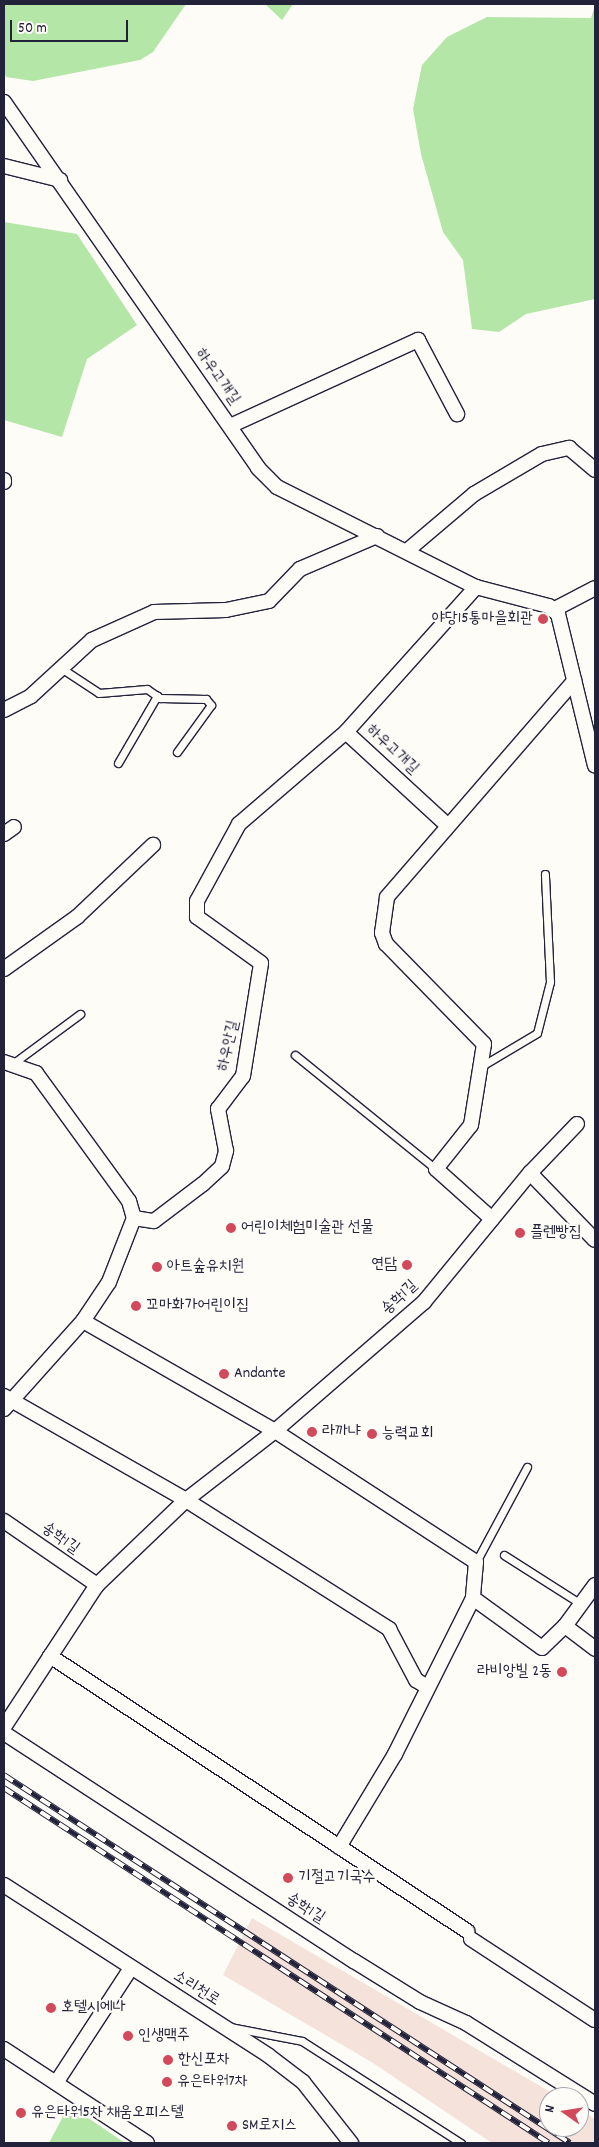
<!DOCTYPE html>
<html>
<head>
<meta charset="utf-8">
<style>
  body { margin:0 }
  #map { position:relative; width:599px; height:2147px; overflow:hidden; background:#fdfcf7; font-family:Dekko,"Poor Story",sans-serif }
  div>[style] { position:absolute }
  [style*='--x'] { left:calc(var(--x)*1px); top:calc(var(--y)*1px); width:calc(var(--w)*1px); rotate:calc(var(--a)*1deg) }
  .built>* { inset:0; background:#f4e2db }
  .green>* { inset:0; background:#b3e6a7 }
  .roads { filter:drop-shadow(1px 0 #22223b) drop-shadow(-1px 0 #22223b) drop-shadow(0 1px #22223b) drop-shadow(0 -1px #22223b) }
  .lane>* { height:7px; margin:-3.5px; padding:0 3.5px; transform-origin:3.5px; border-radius:3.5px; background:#fdfcf7 }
  .street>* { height:14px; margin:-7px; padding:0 7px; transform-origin:7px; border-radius:7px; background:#fdfcf7 }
  .rail>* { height:5.5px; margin-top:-2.75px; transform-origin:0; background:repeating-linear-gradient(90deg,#fdfcf7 0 11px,#22223b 0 22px); box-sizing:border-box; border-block:1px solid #22223b }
  .dots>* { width:14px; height:14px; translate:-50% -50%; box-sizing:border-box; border:2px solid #fdfcf7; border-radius:50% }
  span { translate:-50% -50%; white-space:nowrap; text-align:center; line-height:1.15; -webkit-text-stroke:4.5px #fdfcf7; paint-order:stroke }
  .street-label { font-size:16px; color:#22223b }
  .poi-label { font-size:16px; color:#22223b }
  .right { translate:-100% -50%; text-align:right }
  .left { translate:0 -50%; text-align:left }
  .frame { position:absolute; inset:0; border:5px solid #22223b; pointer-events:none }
  .north { position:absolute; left:539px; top:2087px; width:50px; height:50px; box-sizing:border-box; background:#fdfcf7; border:1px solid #a5a5ac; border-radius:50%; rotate:283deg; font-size:14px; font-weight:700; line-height:20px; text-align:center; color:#22223b }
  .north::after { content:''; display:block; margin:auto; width:18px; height:22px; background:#d1495b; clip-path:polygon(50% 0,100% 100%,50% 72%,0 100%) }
  .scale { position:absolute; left:10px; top:20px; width:118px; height:22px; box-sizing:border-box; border:2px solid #22223b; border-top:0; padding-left:6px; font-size:15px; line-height:18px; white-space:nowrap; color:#22223b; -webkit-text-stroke:4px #fdfcf7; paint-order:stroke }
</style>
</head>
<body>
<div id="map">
  <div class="built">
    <div style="clip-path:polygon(252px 1918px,559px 2097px,549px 2097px,549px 2127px,579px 2127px,579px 2109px,595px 2119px,595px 2143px,492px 2143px,373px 2063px,223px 1975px)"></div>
  </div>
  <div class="green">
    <div style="clip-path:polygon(4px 4px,186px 4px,153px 52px,140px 60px,33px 81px,6px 77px,4px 71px)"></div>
    <div style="clip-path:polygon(265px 4px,293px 4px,282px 20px)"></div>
    <div style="clip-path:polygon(595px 5px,595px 299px,526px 314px,499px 332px,472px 329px,463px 260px,443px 232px,421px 154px,413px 109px,422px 65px,447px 37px,487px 17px,591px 18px)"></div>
    <div style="clip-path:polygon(4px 222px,77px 234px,137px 325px,87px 359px,62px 437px,4px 420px)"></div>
    <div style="clip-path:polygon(69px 2105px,125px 2143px,49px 2143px)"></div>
  </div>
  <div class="roads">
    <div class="lane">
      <div style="--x:61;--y:668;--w:45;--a:33.3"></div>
      <div style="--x:99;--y:693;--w:48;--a:-4.8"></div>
      <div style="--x:147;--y:689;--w:16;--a:35"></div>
      <div style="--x:160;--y:698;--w:46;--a:1.2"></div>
      <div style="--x:206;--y:699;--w:8;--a:50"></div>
      <div style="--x:211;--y:705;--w:58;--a:125.9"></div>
      <div style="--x:118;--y:763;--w:78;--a:-59.8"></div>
      <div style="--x:295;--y:1055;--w:181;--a:39"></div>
      <div style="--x:15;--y:1062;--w:81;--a:-36.4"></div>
      <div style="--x:480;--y:1067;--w:66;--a:-30.8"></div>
      <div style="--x:537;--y:1033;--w:53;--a:-75.7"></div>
      <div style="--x:550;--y:982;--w:108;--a:-92.7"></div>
      <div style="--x:504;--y:1555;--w:91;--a:32.5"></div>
      <div style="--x:476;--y:1562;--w:108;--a:-61.8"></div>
      <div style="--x:230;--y:2027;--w:73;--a:11"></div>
      <div style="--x:302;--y:2041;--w:189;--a:32.7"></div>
    </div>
    <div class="street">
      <div style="--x:4;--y:102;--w:446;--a:55.2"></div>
      <div style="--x:258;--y:468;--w:27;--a:45"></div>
      <div style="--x:277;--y:487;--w:223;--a:26.7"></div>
      <div style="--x:476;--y:587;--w:75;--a:14.6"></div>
      <div style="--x:549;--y:606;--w:12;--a:42"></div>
      <div style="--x:558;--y:614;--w:156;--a:76.3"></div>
      <div style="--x:4;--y:166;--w:58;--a:14"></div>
      <div style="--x:230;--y:426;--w:207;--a:-24.6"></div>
      <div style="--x:418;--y:340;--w:84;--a:62.2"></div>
      <div style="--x:4;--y:480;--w:2;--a:90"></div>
      <div style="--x:408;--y:550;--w:87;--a:-40.3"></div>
      <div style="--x:474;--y:494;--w:79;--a:-30.5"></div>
      <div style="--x:542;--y:454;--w:28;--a:-13"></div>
      <div style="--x:569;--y:448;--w:34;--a:40"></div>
      <div style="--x:553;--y:610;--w:47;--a:-27.6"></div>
      <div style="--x:4;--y:710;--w:30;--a:-27"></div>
      <div style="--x:31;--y:696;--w:83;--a:-42.6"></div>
      <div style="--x:92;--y:640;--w:68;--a:-24.3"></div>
      <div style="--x:154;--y:612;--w:72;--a:-1.6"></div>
      <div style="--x:226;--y:610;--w:44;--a:-11.8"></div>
      <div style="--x:269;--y:601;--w:45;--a:-45.9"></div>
      <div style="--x:300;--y:569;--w:84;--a:-23.2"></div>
      <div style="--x:447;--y:825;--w:137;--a:-137.4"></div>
      <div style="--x:346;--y:732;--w:195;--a:-48.1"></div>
      <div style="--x:4;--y:834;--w:12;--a:-35"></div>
      <div style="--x:4;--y:969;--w:90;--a:-35.5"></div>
      <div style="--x:77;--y:917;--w:105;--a:-43.5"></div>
      <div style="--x:4;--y:1062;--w:34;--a:19"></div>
      <div style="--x:36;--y:1073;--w:158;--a:54"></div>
      <div style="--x:129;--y:1201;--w:18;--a:74"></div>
      <div style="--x:134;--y:1218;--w:20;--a:9"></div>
      <div style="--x:154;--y:1221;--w:61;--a:-37.1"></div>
      <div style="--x:203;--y:1184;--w:26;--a:-43"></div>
      <div style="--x:222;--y:1166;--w:16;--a:-75"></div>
      <div style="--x:226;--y:1151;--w:43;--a:-100.8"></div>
      <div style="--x:218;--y:1109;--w:41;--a:-52.9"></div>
      <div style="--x:243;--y:1076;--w:114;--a:-80.9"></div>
      <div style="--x:261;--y:963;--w:79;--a:-144.3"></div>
      <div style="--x:197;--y:917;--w:16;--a:-90"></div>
      <div style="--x:197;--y:901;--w:88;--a:-61.4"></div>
      <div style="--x:239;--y:824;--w:141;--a:-40.7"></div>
      <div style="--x:577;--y:1124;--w:68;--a:133.8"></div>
      <div style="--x:530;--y:1173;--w:93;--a:45.9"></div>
      <div style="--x:492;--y:1219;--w:75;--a:-138.2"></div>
      <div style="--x:436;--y:1169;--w:56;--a:-51.5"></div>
      <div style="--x:471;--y:1125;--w:82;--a:-80.9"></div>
      <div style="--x:484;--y:1044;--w:140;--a:-134.4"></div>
      <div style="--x:386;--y:944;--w:12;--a:-110"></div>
      <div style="--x:382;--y:933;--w:36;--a:-82"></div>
      <div style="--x:387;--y:897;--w:286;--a:-49.1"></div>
      <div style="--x:83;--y:1321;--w:221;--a:29.8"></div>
      <div style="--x:275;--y:1431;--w:240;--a:33.1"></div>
      <div style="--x:476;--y:1562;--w:36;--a:95"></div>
      <div style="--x:473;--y:1598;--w:85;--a:35.9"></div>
      <div style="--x:542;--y:1648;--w:32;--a:-44"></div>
      <div style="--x:565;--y:1626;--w:38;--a:37"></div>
      <div style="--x:4;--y:1396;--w:210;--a:29.7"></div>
      <div style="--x:186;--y:1500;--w:241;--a:32.4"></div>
      <div style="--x:389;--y:1629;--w:58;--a:62.1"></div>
      <div style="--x:416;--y:1680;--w:13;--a:32"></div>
      <div style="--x:4;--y:1409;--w:118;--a:-48.1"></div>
      <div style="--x:83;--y:1321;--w:47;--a:-56.3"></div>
      <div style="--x:109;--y:1282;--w:69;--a:-68.7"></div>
      <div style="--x:4;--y:1521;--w:113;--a:34.5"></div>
      <div style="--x:565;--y:1626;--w:51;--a:-53.8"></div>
      <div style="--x:50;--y:1656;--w:500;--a:33.4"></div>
      <div style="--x:4;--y:1727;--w:170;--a:-56.8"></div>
      <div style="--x:97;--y:1585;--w:123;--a:-43.7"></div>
      <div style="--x:186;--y:1500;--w:113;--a:-37.8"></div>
      <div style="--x:275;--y:1431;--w:197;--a:-40.9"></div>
      <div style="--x:424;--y:1302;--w:167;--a:-50.6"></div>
      <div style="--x:4;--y:1733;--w:418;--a:33.1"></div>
      <div style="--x:354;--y:1961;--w:78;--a:31.8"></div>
      <div style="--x:420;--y:2002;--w:51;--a:24.5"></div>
      <div style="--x:466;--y:2023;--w:152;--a:32.1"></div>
      <div style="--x:339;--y:1847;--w:109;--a:-58.9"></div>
      <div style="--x:395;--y:1754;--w:174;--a:-63.4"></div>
      <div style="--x:4;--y:1885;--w:315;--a:32.8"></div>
      <div style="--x:269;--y:2056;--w:43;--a:37.4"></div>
      <div style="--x:303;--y:2082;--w:78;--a:51.8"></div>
      <div style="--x:471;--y:1939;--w:148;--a:33.2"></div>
      <div style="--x:4;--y:2049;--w:171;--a:33.3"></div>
      <div style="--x:56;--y:2083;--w:137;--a:-56.9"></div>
    </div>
  </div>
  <div class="rail">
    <div style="--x:4;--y:1775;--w:675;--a:33.03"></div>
    <div style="--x:4;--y:1788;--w:650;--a:33.08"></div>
  </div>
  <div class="dots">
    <div style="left:543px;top:619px;background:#d1495b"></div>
    <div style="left:231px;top:1228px;background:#d1495b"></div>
    <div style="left:520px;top:1233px;background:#d1495b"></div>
    <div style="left:407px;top:1265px;background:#d1495b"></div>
    <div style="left:157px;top:1267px;background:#d1495b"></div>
    <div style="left:136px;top:1306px;background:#d1495b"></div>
    <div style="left:224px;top:1374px;background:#d1495b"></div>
    <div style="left:312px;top:1432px;background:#d1495b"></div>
    <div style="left:372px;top:1434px;background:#d1495b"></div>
    <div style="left:562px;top:1672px;background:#d1495b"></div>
    <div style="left:288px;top:1878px;background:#d1495b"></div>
    <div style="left:51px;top:2008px;background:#d1495b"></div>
    <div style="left:128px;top:2036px;background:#d1495b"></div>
    <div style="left:168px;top:2060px;background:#d1495b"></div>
    <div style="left:167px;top:2082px;background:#d1495b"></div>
    <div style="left:21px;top:2113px;background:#d1495b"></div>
    <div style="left:232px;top:2126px;background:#d1495b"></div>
  </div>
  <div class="street-label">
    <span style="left:217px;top:377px;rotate:55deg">하우고개길</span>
    <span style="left:392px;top:750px;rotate:43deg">하우고개길</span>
    <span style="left:229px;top:1046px;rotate:-77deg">하우안길</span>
    <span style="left:400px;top:1298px;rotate:-43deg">송학1길</span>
    <span style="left:60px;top:1539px;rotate:35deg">송학1길</span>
    <span style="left:305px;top:1909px;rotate:32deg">송학1길</span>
    <span style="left:196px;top:1989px;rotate:32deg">소리천로</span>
  </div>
  <div class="poi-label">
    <span class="right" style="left:533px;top:619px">야당15통마을회관</span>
    <span class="left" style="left:241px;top:1228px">어린이체험미술관 선물</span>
    <span class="left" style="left:530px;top:1233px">플렌빵집</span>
    <span class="right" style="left:397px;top:1265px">연담</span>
    <span class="left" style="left:167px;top:1267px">아트숲유치원</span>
    <span class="left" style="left:146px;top:1306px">꼬마화가어린이집</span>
    <span class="left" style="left:234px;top:1374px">Andante</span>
    <span class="left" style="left:322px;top:1432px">라까냐</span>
    <span class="left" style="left:382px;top:1434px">능력교회</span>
    <span class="right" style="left:552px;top:1672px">라비앙빌 2동</span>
    <span class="left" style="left:298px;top:1878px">기절고기국수</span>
    <span class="left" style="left:61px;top:2008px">호텔시에나</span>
    <span class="left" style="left:138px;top:2036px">인생맥주</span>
    <span class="left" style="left:178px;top:2060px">한신포차</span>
    <span class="left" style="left:177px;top:2082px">유은타워7차</span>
    <span class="left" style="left:31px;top:2113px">유은타워5차 채움오피스텔</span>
    <span class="left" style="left:242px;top:2126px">SM로지스</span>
  </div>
  <div class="frame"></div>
  <div class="north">N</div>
  <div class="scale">50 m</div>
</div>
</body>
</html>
